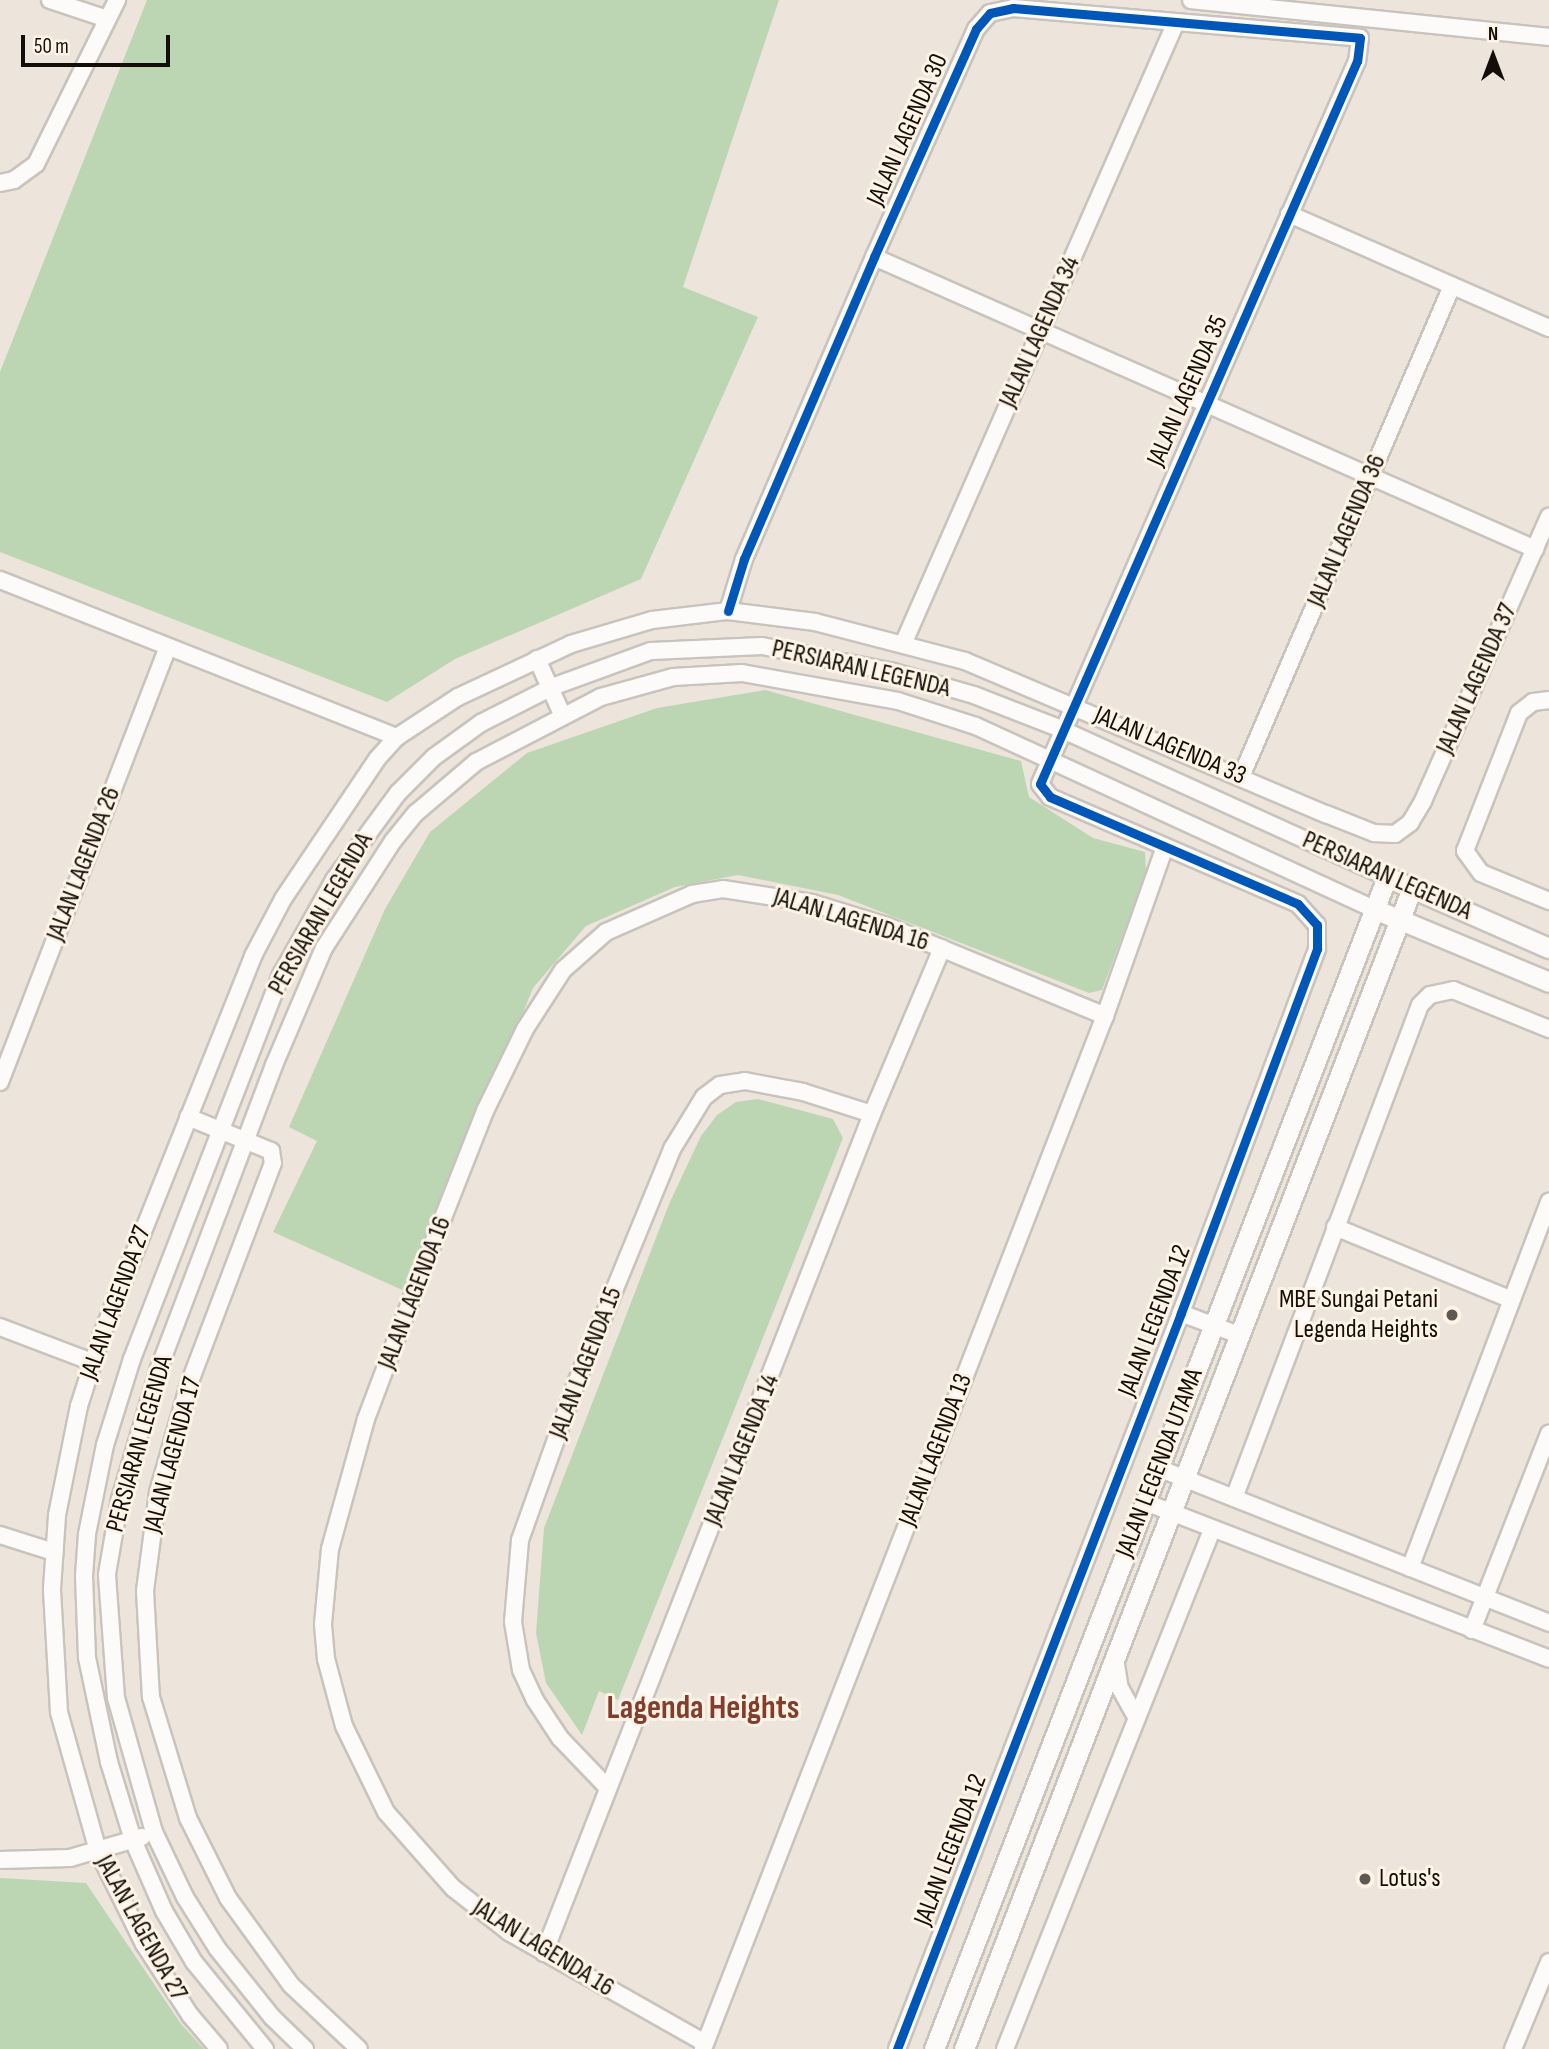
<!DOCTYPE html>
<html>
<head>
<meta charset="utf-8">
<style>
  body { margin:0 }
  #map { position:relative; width:1549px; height:2049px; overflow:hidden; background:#ede5dc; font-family:"Sofia Sans Condensed",sans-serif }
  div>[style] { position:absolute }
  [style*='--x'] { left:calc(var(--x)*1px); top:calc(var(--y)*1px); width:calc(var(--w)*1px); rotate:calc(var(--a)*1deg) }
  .green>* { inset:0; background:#bcd6b3 }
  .roads { filter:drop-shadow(2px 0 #c9c3bd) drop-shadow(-2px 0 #c9c3bd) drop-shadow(0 2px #c9c3bd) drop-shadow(0 -2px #c9c3bd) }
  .minor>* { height:16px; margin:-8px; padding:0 8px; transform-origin:8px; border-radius:8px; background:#fcfbfa }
  .tertiary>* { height:19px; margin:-9.5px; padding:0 9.5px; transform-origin:9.5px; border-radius:9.5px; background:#fcfbfa }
  .cycleway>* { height:9px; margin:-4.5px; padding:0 4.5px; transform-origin:4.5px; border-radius:4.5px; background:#0057b8 }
  .dots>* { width:19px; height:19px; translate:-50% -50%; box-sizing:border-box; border:4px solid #fff3e6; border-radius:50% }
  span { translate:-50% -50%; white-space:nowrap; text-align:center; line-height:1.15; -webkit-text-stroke:6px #fff3e6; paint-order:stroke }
  .street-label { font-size:26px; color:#130e09 }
  .poi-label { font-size:26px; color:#130e09 }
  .right { translate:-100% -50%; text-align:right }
  .left { translate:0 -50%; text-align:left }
  .district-label { font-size:33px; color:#833d2c; font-weight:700 }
  .north { position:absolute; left:1458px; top:21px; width:70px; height:70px; -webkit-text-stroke:5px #fff3e6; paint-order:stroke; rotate:0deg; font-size:19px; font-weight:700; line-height:28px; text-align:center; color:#130e09 }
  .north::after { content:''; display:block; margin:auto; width:24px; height:32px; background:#130e09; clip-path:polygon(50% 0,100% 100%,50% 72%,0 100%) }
  .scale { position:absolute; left:21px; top:35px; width:149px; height:32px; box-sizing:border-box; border:4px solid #130e09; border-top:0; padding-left:9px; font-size:21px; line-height:24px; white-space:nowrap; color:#130e09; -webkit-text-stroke:5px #fff3e6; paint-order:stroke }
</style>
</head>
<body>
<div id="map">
  <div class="green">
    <div style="clip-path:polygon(147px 0,779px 0,683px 287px,758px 317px,641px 579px,455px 659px,387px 702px,0 552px,0 372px)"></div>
    <div style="clip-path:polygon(765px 690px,1021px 761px,1029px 797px,1093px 838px,1145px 852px,1146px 873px,1102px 990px,1089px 993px,838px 895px,738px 875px,675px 887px,586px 926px,533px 988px,409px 1293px,273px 1232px,317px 1141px,289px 1127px,385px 909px,430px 832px,527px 753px,657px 708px)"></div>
    <div style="clip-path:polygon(758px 1099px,833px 1119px,843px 1138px,618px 1700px,599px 1691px,582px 1735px,546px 1683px,536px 1633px,544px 1528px,669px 1204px,701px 1136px,717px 1115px,736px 1102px)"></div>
    <div style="clip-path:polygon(0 1878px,86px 1883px,181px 2024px,204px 2049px,0 2049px)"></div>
  </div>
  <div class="roads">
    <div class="minor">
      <div style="--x:50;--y:0;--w:60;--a:18.4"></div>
      <div style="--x:1191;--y:0;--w:360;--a:5.9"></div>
      <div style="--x:0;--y:183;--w:14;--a:-12"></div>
      <div style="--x:14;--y:180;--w:27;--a:-36"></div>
      <div style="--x:36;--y:164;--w:183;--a:-63.7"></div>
      <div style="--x:1289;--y:214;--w:284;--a:23.7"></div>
      <div style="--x:874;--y:257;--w:723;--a:23.83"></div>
      <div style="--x:0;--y:580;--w:427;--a:21.6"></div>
      <div style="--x:728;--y:611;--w:54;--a:-72.9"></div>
      <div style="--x:744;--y:559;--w:329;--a:-66.7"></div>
      <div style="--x:874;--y:257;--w:250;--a:-65.9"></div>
      <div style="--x:976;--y:29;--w:21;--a:-49"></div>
      <div style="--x:990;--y:13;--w:24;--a:-12"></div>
      <div style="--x:1013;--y:8;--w:348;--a:4.9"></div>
      <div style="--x:1360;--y:38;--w:23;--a:97"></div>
      <div style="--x:1357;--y:61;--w:789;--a:113.68"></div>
      <div style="--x:1040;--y:784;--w:16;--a:52"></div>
      <div style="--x:1050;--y:797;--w:270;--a:23.3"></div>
      <div style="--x:1298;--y:904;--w:28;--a:48"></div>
      <div style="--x:1317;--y:925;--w:24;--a:90"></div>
      <div style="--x:1317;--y:949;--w:389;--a:110.5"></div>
      <div style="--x:1181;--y:1313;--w:789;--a:111.1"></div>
      <div style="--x:904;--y:642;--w:677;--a:-66.31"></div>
      <div style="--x:537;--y:659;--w:60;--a:65.6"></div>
      <div style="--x:1549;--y:700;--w:16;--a:173"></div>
      <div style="--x:1533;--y:702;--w:18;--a:142"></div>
      <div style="--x:1519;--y:713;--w:148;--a:111.4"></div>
      <div style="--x:1465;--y:851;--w:27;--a:54"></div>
      <div style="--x:1481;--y:873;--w:74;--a:22.4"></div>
      <div style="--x:1241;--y:777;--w:534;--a:-66.75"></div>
      <div style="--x:0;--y:1082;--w:466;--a:-68.9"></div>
      <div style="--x:188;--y:1117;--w:90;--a:22.3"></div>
      <div style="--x:271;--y:1151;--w:12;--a:81"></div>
      <div style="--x:273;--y:1163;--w:236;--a:110.8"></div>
      <div style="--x:189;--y:1384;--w:112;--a:106"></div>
      <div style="--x:158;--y:1492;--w:100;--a:97.5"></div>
      <div style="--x:145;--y:1591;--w:106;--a:86.8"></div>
      <div style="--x:151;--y:1697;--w:127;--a:73"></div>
      <div style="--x:188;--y:1818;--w:89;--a:63.4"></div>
      <div style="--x:228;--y:1898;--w:107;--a:54.1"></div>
      <div style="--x:291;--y:1985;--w:93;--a:43.3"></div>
      <div style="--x:1335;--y:1227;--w:191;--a:22.4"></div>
      <div style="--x:1181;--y:1313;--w:62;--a:20.8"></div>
      <div style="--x:0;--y:1327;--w:98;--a:20.8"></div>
      <div style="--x:1158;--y:1468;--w:421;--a:21.6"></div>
      <div style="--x:1234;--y:1498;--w:527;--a:-69.33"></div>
      <div style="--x:1420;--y:1005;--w:14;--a:-45"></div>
      <div style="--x:1430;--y:995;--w:24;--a:-12"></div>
      <div style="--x:1453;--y:990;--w:104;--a:22.1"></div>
      <div style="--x:1145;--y:1502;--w:433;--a:21.2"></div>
      <div style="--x:0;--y:1535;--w:57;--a:17.5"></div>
      <div style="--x:1410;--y:1568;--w:392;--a:-69.2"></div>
      <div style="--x:1472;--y:1630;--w:211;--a:-68.6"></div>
      <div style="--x:1115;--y:1658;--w:30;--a:81"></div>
      <div style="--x:1120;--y:1688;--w:31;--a:61"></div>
      <div style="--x:608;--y:1788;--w:69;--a:-133.8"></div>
      <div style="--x:560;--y:1738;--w:45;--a:-123.3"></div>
      <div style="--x:535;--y:1700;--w:33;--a:-115"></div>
      <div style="--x:521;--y:1670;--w:49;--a:-99.5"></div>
      <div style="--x:513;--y:1622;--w:82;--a:-85.1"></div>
      <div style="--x:520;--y:1540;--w:169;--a:-70.3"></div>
      <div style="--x:577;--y:1381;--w:251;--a:-67.7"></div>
      <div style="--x:672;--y:1149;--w:61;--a:-58.4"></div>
      <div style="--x:704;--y:1097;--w:20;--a:-37"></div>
      <div style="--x:720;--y:1085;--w:25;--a:-9"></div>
      <div style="--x:745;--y:1081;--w:59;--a:10.7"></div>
      <div style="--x:803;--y:1092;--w:72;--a:17.7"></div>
      <div style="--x:0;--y:1860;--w:70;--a:-1.6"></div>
      <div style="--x:70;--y:1858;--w:75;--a:-16.3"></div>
      <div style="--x:544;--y:1953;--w:901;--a:-68.65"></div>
      <div style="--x:872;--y:1114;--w:180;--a:-67.1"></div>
      <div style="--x:705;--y:2043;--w:225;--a:-150.5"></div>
      <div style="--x:509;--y:1932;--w:71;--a:-141.8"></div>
      <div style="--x:453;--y:1888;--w:101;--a:-131.4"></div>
      <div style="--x:386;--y:1812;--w:96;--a:-116"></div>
      <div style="--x:344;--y:1726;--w:69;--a:-105"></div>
      <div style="--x:326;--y:1659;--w:35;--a:-95"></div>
      <div style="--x:323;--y:1624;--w:75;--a:-84.7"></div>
      <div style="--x:330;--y:1549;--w:135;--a:-74.5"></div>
      <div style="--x:366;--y:1419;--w:158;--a:-69.3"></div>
      <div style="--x:422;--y:1271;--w:172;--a:-68.5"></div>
      <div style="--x:485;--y:1111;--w:91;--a:-64"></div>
      <div style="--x:525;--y:1029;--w:70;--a:-57.2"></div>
      <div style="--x:563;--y:970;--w:57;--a:-41.5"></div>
      <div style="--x:606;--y:932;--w:94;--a:-23.8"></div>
      <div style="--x:692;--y:894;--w:31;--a:-9"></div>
      <div style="--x:723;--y:889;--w:90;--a:8.9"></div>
      <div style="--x:812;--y:903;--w:78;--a:17"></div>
      <div style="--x:887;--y:926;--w:236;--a:22.4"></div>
      <div style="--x:219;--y:2049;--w:45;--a:-130.5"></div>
      <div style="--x:190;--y:2015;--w:85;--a:-122.9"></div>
      <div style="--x:144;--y:1944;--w:104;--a:-116.3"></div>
      <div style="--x:98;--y:1851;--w:144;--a:-105.7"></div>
      <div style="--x:59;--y:1712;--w:123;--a:-93.3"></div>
      <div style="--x:52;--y:1589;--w:74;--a:-86.1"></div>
      <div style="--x:57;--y:1515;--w:111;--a:-78.6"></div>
      <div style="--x:79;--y:1406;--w:76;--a:-72.3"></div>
      <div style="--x:102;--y:1334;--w:407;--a:-68.2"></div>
      <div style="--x:253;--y:956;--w:64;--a:-62.2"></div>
      <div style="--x:283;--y:899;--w:169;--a:-56.1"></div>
      <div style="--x:377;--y:759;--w:30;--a:-48"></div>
      <div style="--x:397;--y:737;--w:73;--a:-33.3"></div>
      <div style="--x:458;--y:697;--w:125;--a:-25.1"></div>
      <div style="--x:571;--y:644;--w:84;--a:-16.5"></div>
      <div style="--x:652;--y:620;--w:77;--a:-6.8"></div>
      <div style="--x:728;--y:611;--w:88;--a:7.2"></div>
      <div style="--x:815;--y:622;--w:155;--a:14.6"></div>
      <div style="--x:965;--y:661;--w:392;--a:23"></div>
      <div style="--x:1326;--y:814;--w:52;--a:21.6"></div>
      <div style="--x:1374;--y:833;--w:21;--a:3"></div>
      <div style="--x:1395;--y:834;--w:19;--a:-36"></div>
      <div style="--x:1410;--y:823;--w:26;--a:-59"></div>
      <div style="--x:1423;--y:801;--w:311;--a:-66.1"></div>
      <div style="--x:265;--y:2049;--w:112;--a:-129.2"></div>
      <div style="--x:194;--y:1962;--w:59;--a:-120.5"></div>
      <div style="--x:164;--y:1911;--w:77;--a:-113.6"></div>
      <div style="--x:133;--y:1840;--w:82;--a:-107.1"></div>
      <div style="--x:109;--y:1762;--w:106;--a:-101.9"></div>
      <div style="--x:87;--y:1658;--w:82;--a:-92.1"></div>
      <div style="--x:84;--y:1576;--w:42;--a:-85.9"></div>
      <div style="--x:87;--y:1534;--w:91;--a:-78.6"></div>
      <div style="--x:105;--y:1445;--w:90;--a:-72.6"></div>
      <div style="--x:132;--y:1359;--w:412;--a:-68.8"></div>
      <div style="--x:281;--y:975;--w:109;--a:-60.8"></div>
      <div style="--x:334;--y:880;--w:108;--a:-53.7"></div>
      <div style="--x:398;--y:793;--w:51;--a:-45"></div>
      <div style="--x:434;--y:757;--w:58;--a:-35.9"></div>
      <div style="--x:481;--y:723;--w:80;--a:-26.9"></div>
      <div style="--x:552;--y:687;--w:105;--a:-20"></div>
      <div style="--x:651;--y:651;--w:111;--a:-2.6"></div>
      <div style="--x:762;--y:646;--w:130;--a:11.1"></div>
      <div style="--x:890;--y:671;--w:87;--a:15.9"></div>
      <div style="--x:974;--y:695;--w:93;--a:21.3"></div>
      <div style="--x:1061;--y:729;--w:358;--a:24.4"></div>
      <div style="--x:305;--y:2049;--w:46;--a:-135.9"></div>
      <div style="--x:272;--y:2017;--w:88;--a:-128.6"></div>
      <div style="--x:217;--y:1948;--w:60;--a:-122.1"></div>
      <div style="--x:185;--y:1897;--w:72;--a:-115.5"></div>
      <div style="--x:154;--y:1832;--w:139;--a:-105.8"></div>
      <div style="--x:116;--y:1698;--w:124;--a:-94.2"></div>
      <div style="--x:107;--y:1574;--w:76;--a:-80.2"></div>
      <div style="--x:120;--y:1499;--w:137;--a:-73.4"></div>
      <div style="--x:159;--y:1368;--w:324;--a:-69.2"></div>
      <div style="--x:274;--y:1065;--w:127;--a:-66.9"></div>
      <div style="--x:324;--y:948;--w:127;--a:-57.2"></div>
      <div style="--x:393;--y:841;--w:36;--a:-51"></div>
      <div style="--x:416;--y:813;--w:79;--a:-40.4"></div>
      <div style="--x:476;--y:762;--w:141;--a:-27.5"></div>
      <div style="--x:601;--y:697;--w:75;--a:-15.5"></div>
      <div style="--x:673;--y:677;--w:69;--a:-3.3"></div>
      <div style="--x:742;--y:673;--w:158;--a:10.2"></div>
      <div style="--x:898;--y:701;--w:82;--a:17.8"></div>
      <div style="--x:976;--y:726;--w:438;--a:24.7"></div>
      <div style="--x:703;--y:2049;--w:1108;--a:-68.74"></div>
      <div style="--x:1105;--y:1016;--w:177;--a:-70.5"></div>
      <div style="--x:1005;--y:2049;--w:559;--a:-68.26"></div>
      <div style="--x:1513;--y:2049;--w:94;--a:-67.5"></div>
    </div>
    <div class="tertiary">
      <div style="--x:1374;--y:909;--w:190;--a:22.6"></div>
      <div style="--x:934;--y:2049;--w:1257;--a:-68.87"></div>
      <div style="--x:1387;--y:877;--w:177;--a:23.7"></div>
      <div style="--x:964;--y:2049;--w:1244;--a:-68.9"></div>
    </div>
  </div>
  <div class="cycleway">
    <div style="--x:728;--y:611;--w:54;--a:-72.9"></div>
    <div style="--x:744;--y:559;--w:329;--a:-66.7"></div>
    <div style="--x:874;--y:257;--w:250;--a:-65.9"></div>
    <div style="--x:976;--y:29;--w:21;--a:-49"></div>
    <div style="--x:990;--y:13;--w:24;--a:-12"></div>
    <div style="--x:1013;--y:8;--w:348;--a:4.9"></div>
    <div style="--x:1360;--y:38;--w:23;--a:97"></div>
    <div style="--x:1357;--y:61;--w:789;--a:113.68"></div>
    <div style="--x:1040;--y:784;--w:16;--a:52"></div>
    <div style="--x:1050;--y:797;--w:270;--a:23.3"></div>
    <div style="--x:1298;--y:904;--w:28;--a:48"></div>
    <div style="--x:1317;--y:925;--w:24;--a:90"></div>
    <div style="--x:1317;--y:949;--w:389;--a:110.5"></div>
    <div style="--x:1181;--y:1313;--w:789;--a:111.1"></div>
  </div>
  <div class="dots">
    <div style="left:1452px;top:1315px;background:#5f5953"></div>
    <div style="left:1365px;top:1879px;background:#5f5953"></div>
  </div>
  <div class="street-label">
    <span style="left:908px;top:130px;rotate:-66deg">JALAN LAGENDA 30</span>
    <span style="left:1040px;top:332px;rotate:-66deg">JALAN LAGENDA 34</span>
    <span style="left:1188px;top:391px;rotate:-66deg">JALAN LAGENDA 35</span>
    <span style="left:1347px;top:531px;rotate:-67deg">JALAN LAGENDA 36</span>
    <span style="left:861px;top:669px;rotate:13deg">PERSIARAN LEGENDA</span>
    <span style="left:1477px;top:679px;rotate:-66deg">JALAN LAGENDA 37</span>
    <span style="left:1170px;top:746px;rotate:23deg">JALAN LAGENDA 33</span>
    <span style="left:84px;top:864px;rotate:-69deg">JALAN LAGENDA 26</span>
    <span style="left:1387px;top:876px;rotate:24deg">PERSIARAN LEGENDA</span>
    <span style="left:321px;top:914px;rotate:-60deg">PERSIARAN LEGENDA</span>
    <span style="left:851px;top:920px;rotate:17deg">JALAN LAGENDA 16</span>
    <span style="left:415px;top:1293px;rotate:-69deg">JALAN LAGENDA 16</span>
    <span style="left:116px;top:1303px;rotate:-70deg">JALAN LAGENDA 27</span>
    <span style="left:1155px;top:1321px;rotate:-69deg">JALAN LEGENDA 12</span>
    <span style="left:586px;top:1363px;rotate:-69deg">JALAN LAGENDA 15</span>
    <span style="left:140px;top:1444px;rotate:-74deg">PERSIARAN LEGENDA</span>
    <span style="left:742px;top:1450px;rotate:-68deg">JALAN LAGENDA 14</span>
    <span style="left:936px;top:1450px;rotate:-69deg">JALAN LAGENDA 13</span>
    <span style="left:173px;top:1455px;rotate:-75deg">JALAN LAGENDA 17</span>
    <span style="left:1160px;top:1463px;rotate:-69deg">JALAN LEGENDA UTAMA</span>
    <span style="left:951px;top:1850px;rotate:-69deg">JALAN LEGENDA 12</span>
    <span style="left:141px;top:1928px;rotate:61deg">JALAN LAGENDA 27</span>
    <span style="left:543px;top:1948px;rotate:32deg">JALAN LAGENDA 16</span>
  </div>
  <div class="poi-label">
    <span class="right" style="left:1438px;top:1315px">MBE Sungai Petani<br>Legenda Heights</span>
    <span class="left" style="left:1379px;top:1879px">Lotus's</span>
  </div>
  <div class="district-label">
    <span style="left:703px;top:1709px">Lagenda Heights</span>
  </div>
  <div class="north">N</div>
  <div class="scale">50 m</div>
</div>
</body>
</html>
